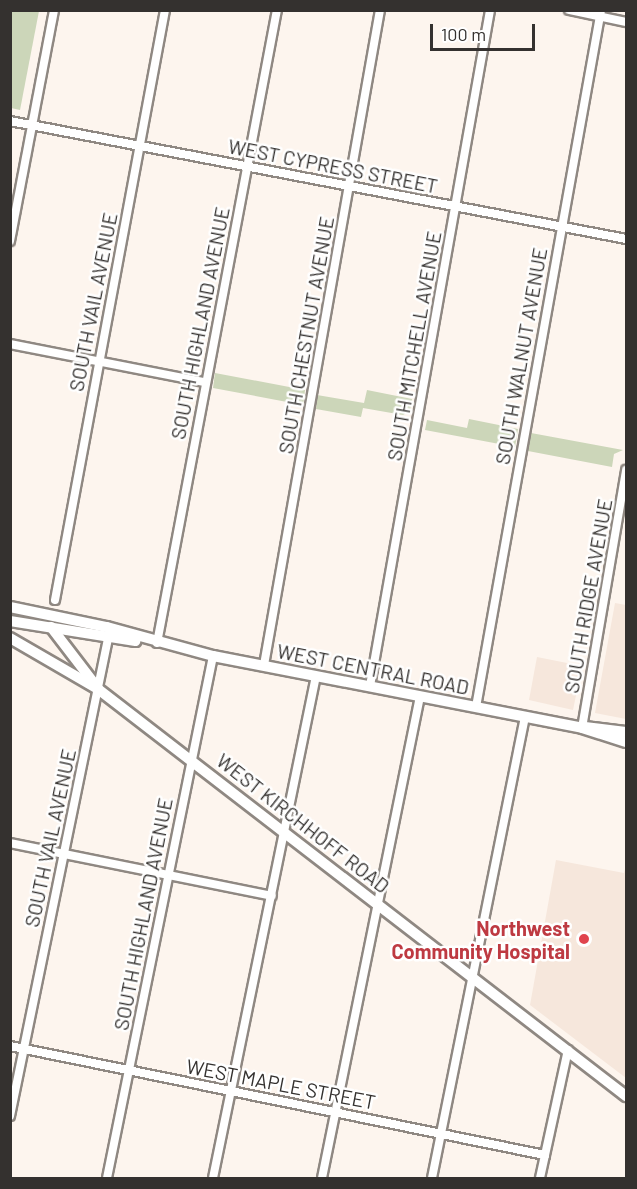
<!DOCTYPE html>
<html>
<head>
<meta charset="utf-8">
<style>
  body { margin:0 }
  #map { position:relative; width:637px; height:1189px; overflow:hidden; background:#fdf5ee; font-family:Barlow,sans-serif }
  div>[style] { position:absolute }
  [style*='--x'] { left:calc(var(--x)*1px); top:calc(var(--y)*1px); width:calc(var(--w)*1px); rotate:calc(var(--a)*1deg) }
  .built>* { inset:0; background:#f6e7dc }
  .green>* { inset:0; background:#ccd6b9 }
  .roads { filter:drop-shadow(2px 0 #8f8882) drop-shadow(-2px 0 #8f8882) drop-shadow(0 2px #8f8882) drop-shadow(0 -2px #8f8882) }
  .minor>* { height:8px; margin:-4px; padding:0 4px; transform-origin:4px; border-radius:4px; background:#fff }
  .secondary>* { height:10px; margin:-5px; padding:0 5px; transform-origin:5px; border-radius:5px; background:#fff }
  .dots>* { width:16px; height:16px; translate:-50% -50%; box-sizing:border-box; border:3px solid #fff; border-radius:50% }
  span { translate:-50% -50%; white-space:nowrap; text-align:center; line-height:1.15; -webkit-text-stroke:5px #fff; paint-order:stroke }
  .street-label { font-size:20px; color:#34312f }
  .health-label { font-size:20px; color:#be3a42; font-weight:700 }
  .right { translate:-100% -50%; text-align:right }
  .frame { position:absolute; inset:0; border:12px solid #34312f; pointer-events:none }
  .scale { position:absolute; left:430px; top:24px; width:105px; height:27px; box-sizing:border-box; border:3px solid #34312f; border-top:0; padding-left:8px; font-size:18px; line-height:21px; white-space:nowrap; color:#34312f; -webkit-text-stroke:4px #fff; paint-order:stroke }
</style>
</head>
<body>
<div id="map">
  <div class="built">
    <div style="clip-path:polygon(615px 603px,626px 605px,626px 719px,595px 713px)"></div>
    <div style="clip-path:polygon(537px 657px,582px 666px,573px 710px,529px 700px)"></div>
    <div style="clip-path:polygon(556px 860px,624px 873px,626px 865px,626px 1078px,530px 1005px)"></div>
  </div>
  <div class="green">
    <div style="clip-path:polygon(10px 11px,39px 11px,20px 110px,11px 108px)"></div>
    <div style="clip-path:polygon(215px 373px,305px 390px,303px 405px,213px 388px)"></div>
    <div style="clip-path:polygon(367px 390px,412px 399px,410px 411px,403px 415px,363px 408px,361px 417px,316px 409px,317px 395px,364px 403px)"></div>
    <div style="clip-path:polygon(469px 419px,518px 429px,515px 447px,425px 430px,427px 420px,467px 428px)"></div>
    <div style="clip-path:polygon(531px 433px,623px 450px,614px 454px,612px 467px,528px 451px)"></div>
  </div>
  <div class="roads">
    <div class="minor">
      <div style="--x:569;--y:10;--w:58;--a:11.9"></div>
      <div style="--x:10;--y:121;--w:627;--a:10.84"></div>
      <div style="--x:10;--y:241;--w:235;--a:-79.2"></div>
      <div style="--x:10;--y:344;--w:198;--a:11.1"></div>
      <div style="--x:55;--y:600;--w:600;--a:-79.44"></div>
      <div style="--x:157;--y:643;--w:644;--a:-79.27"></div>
      <div style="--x:264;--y:665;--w:665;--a:-79.96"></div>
      <div style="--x:370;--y:686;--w:687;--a:-79.93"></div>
      <div style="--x:476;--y:707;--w:708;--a:-79.83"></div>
      <div style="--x:582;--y:728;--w:262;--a:-80.3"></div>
      <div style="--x:10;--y:843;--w:267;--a:11.4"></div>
      <div style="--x:10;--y:1046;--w:546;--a:11.52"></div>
      <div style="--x:10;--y:1116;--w:488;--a:-78.4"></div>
      <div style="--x:107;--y:1178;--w:533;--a:-78.52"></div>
      <div style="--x:213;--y:1178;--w:512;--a:-78.41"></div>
      <div style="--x:322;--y:1178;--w:491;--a:-78.5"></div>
      <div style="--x:432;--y:1178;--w:470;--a:-78.6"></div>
      <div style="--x:540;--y:1178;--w:131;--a:-77.7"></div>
    </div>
    <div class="secondary">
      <div style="--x:10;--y:607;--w:99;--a:11.7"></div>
      <div style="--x:107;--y:627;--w:110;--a:15.3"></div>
      <div style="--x:213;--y:656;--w:376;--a:11"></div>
      <div style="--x:582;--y:728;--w:46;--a:17.7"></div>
      <div style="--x:10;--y:621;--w:127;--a:9.1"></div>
      <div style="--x:51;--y:627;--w:69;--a:52.6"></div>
      <div style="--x:10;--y:638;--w:102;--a:30.1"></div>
      <div style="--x:98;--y:689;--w:667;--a:37.63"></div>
      <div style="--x:585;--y:727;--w:41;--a:7"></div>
    </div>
  </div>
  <div class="dots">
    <div style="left:584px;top:939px;background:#e0444e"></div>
  </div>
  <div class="street-label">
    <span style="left:333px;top:166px;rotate:11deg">WEST CYPRESS STREET</span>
    <span style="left:93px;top:302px;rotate:-79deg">SOUTH VAIL AVENUE</span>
    <span style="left:200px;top:323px;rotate:-79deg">SOUTH HIGHLAND AVENUE</span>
    <span style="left:306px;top:335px;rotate:-80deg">SOUTH CHESTNUT AVENUE</span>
    <span style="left:414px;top:346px;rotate:-80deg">SOUTH MITCHELL AVENUE</span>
    <span style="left:521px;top:356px;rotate:-80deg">SOUTH WALNUT AVENUE</span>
    <span style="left:588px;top:596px;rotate:-80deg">SOUTH RIDGE AVENUE</span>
    <span style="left:373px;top:669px;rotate:11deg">WEST CENTRAL ROAD</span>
    <span style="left:303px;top:823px;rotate:38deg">WEST KIRCHHOFF ROAD</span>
    <span style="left:50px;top:838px;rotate:-78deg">SOUTH VAIL AVENUE</span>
    <span style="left:143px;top:914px;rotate:-79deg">SOUTH HIGHLAND AVENUE</span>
    <span style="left:281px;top:1084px;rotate:11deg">WEST MAPLE STREET</span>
  </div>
  <div class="health-label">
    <span class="right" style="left:570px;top:940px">Northwest<br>Community Hospital</span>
  </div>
  <div class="frame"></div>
  <div class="scale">100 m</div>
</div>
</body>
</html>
